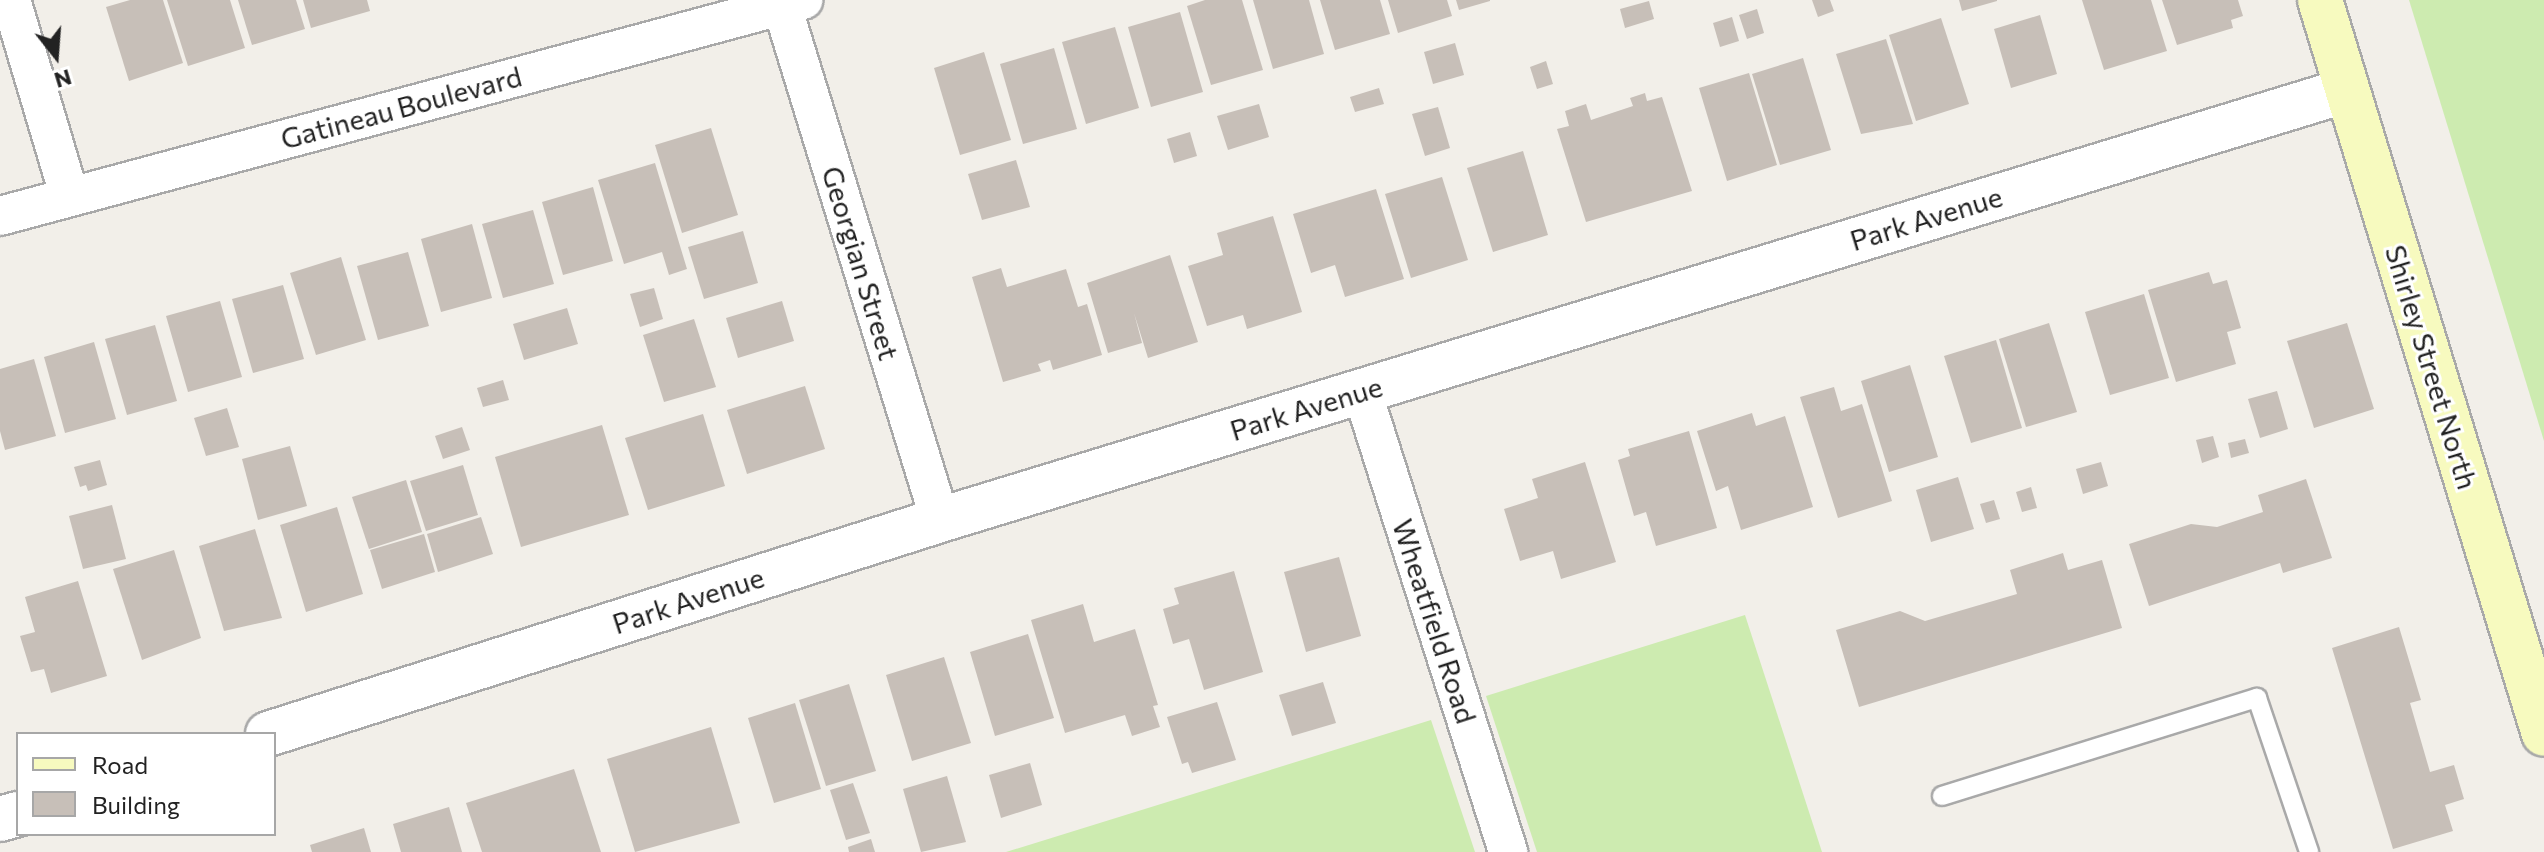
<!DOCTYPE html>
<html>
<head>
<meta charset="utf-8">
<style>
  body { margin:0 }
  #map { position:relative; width:2544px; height:852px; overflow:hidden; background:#f2efe9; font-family:Commissioner,sans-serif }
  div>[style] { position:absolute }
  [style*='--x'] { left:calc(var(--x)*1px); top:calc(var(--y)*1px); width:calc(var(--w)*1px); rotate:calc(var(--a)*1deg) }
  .grass>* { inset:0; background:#cdebb0 }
  .building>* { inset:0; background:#c7bfb8 }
  .roads { filter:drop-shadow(2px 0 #a9a9a9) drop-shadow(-2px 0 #a9a9a9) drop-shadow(0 2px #a9a9a9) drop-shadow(0 -2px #a9a9a9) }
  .service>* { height:18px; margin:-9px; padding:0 9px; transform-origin:9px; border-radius:9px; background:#fff }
  .minor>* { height:38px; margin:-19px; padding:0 19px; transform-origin:19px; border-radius:19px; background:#fff }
  .tertiary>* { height:44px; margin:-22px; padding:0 22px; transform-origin:22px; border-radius:22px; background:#fff }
  .secondary>* { height:44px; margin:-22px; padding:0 22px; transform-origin:22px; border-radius:22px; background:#f7fabf }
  span { translate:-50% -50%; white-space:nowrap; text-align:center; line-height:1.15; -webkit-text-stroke:6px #fff; paint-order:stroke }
  .street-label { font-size:28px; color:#222 }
  .legend { position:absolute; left:16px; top:732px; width:260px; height:104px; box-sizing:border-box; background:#fff; border:2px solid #a7a7a7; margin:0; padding:10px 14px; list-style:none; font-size:24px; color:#222 }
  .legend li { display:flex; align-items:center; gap:16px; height:40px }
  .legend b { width:40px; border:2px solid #a7a7a7 }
  .north { position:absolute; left:16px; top:16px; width:80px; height:80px; -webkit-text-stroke:6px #fff; paint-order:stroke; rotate:163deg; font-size:22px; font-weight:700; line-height:32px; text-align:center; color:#222 }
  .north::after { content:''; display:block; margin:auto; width:28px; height:36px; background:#222; clip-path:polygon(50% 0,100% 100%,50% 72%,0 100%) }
</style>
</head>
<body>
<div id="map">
  <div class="grass">
    <div style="clip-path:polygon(2409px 0,2544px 0,2544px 441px)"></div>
    <div style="clip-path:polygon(1745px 615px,1822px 852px,1537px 852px,1486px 696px)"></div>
    <div style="clip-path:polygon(1431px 720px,1475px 852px,1006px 852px)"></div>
  </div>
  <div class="building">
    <div style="clip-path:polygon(130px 0,163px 0,183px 63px,129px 81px,106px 7px)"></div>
    <div style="clip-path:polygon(167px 0,230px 0,245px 48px,188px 66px)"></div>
    <div style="clip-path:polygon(238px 0,296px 0,305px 29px,252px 45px)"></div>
    <div style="clip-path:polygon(303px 0,367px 0,370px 11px,311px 28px)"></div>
    <div style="clip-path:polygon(1205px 0,1242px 0,1263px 70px,1211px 85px,1187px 6px)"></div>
    <div style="clip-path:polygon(1253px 0,1309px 0,1324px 54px,1273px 69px)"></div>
    <div style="clip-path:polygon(1320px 0,1380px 0,1390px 34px,1335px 50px)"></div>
    <div style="clip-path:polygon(1388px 0,1447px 0,1452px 16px,1398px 33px)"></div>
    <div style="clip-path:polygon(1456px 0,1490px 0,1490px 1px,1459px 10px)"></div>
    <div style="clip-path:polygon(1812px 0,1830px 0,1834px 11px,1818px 17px)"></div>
    <div style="clip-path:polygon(1959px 0,1997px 0,1997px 1px,1962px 11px)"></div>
    <div style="clip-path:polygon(2082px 0,2151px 0,2167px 51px,2104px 70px)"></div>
    <div style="clip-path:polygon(2162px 0,2238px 0,2243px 16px,2231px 20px,2233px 28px,2177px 45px)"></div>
    <div style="clip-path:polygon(1649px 1px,1654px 19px,1625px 28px,1620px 9px)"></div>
    <div style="clip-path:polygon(1757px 9px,1764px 33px,1747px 39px,1739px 15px)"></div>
    <div style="clip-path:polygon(1180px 12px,1203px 92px,1151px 107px,1128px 27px)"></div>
    <div style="clip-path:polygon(2040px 15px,2057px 74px,2011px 88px,1994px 29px)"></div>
    <div style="clip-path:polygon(1732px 17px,1739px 41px,1720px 47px,1713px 23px)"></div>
    <div style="clip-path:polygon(1941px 18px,1969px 104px,1916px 121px,1889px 35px)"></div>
    <div style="clip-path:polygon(1115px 27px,1139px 108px,1086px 124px,1062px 42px)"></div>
    <div style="clip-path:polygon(1886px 39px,1913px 124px,1861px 134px,1836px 54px)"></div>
    <div style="clip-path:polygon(1455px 43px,1464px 75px,1433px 84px,1424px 52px)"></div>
    <div style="clip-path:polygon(1054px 48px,1077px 129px,1023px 144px,1000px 64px)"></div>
    <div style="clip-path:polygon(984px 52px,1011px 140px,960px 155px,934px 68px)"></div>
    <div style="clip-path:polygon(1803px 58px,1831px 150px,1780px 165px,1752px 74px)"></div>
    <div style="clip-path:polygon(1546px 61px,1553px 84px,1537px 89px,1530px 67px)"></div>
    <div style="clip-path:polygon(1749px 73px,1777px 165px,1727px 181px,1699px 88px)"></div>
    <div style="clip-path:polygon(1379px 88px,1384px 104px,1355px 112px,1350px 97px)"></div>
    <div style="clip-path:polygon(1645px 93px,1647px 101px,1662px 97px,1692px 191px,1586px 222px,1557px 129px,1569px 126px,1565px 111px,1586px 104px,1591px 120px,1633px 106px,1630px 98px)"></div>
    <div style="clip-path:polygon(1259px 104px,1269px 137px,1228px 150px,1217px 116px)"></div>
    <div style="clip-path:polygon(1438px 107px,1450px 148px,1425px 156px,1412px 114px)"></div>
    <div style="clip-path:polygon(711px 128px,738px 215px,682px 233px,655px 145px)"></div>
    <div style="clip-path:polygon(1190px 132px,1197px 156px,1174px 163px,1167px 139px)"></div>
    <div style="clip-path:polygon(1523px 151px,1548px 235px,1493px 252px,1467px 168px)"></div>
    <div style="clip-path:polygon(1016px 160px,1030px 207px,982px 220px,968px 174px)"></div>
    <div style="clip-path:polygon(655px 163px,687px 269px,669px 275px,662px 252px,624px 264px,598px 180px)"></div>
    <div style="clip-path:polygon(1442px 177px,1468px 260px,1411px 278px,1385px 194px)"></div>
    <div style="clip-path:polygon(593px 187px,613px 261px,563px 275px,542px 202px)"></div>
    <div style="clip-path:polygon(1376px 189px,1404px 279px,1345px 297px,1335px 265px,1311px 273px,1293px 214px)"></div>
    <div style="clip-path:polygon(533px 210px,554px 284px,503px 298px,482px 224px)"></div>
    <div style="clip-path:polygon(1273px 216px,1302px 312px,1247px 329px,1243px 315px,1207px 326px,1188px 266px,1223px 255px,1217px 233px)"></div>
    <div style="clip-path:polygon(472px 224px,492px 298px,441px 312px,421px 239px)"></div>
    <div style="clip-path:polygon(743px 231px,758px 283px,704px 299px,688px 247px)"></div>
    <div style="clip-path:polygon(408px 252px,429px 326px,378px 340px,357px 266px)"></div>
    <div style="clip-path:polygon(1170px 255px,1198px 342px,1148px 358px,1134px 313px,1142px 343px,1108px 353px,1087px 283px)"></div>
    <div style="clip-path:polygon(341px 257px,366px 340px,316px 355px,290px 273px)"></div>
    <div style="clip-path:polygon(1001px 268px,1007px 287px,1066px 269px,1078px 307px,1087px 304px,1102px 355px,1053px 370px,1050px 360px,1038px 364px,1041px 371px,1003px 382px,972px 277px)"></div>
    <div style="clip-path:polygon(2209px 272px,2213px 284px,2227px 280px,2241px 328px,2227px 332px,2236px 364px,2176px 382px,2148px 290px)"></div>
    <div style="clip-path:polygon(283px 285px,304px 359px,253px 373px,232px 299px)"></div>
    <div style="clip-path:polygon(654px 288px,663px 319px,640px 327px,630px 294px)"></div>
    <div style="clip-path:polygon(2144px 294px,2169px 378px,2110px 395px,2085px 312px)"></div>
    <div style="clip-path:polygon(220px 301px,242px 377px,188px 392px,166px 316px)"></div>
    <div style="clip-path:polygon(782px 301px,794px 341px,738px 358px,726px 318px)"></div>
    <div style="clip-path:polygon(567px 308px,578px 344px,524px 360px,513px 324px)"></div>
    <div style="clip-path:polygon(694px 319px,716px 387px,664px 402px,643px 335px)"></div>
    <div style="clip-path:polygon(2049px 323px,2077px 412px,2026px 427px,1999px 339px)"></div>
    <div style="clip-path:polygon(2347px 323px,2374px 409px,2314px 428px,2287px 341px)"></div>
    <div style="clip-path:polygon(155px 325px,177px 401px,127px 415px,105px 339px)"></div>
    <div style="clip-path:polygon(1996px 340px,2022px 428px,1971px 443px,1944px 356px)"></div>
    <div style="clip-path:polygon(94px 342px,116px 419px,65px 433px,44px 357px)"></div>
    <div style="clip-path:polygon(34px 359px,56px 436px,5px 450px,0 431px,0 369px)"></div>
    <div style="clip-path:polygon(1910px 365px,1938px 457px,1889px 472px,1861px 381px)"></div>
    <div style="clip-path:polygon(503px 380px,509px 400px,483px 407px,477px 388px)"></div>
    <div style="clip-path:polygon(805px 386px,825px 449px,747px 474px,727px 410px)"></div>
    <div style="clip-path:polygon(1834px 387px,1841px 411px,1862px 404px,1892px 501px,1838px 518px,1800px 397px)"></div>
    <div style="clip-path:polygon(2277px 391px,2288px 429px,2260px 438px,2248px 399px)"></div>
    <div style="clip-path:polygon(227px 408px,239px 447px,206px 456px,194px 418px)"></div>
    <div style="clip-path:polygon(1752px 413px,1756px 426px,1785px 416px,1813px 507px,1741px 530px,1728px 486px,1716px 491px,1697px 431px)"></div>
    <div style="clip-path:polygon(703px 414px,725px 486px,648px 510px,625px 438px)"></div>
    <div style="clip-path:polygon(602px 425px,629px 515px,521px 547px,495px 457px)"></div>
    <div style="clip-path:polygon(462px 427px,470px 450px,443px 459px,435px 436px)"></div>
    <div style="clip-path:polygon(1689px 431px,1717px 528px,1656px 546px,1646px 512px,1634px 516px,1618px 460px,1630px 456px,1628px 449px)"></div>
    <div style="clip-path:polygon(2213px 436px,2219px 457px,2202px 463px,2196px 440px)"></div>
    <div style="clip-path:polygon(2245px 439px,2249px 453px,2231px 458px,2228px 443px)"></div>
    <div style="clip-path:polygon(290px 446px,307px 506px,258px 520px,242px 459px)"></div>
    <div style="clip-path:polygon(100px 460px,107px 485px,88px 491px,86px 485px,80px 487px,74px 467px)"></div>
    <div style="clip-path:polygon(1585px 462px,1616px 562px,1561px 579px,1553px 551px,1520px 561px,1504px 509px,1538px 498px,1532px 479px)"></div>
    <div style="clip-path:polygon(2101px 462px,2108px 486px,2083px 494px,2076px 469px)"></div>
    <div style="clip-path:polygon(463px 465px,478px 515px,426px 531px,410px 481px)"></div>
    <div style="clip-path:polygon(1958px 477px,1974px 529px,1931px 542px,1916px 490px)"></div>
    <div style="clip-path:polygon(2306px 479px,2332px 558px,2283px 573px,2280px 563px,2149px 606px,2129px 544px,2191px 524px,2217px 527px,2263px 512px,2258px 495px)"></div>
    <div style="clip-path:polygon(406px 480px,422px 532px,369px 549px,352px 497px)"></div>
    <div style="clip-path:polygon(2031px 487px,2037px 508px,2022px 512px,2016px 492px)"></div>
    <div style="clip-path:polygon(1994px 500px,2000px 519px,1986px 523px,1980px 504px)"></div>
    <div style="clip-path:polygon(112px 505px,126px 559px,83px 569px,69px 516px)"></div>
    <div style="clip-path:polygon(337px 507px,363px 594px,306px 612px,280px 525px)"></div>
    <div style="clip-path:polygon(481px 517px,493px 554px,438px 572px,427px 534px)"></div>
    <div style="clip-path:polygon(255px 529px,282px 618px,224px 631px,199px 546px)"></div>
    <div style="clip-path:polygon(424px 534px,435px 572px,382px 589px,370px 550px)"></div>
    <div style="clip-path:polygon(174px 550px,201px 638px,142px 660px,113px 569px)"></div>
    <div style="clip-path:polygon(2063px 553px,2068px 570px,2102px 560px,2122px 628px,1859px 707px,1836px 630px,1900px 611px,1925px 621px,2017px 594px,2010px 570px)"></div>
    <div style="clip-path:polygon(1339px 557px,1361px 636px,1306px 652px,1284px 572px)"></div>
    <div style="clip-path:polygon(1234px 571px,1263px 672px,1204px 690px,1189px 639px,1173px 644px,1163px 609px,1179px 604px,1174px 588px)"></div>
    <div style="clip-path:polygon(78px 581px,107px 676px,51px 693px,44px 669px,31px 672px,20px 636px,35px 632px,25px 597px)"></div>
    <div style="clip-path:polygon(1083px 604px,1094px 642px,1135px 629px,1158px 705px,1153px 706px,1160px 727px,1132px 736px,1125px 715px,1065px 733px,1031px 620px)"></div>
    <div style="clip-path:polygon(2399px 627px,2421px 700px,2410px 703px,2430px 772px,2454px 765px,2464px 799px,2445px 805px,2453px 831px,2393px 849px,2332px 648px)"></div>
    <div style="clip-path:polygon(1028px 634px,1054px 718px,995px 736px,970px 652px)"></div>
    <div style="clip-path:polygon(944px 657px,971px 743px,912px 761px,886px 675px)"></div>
    <div style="clip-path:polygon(1323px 682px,1336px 723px,1292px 736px,1279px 695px)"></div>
    <div style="clip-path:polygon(849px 684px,876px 771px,826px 786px,799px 700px)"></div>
    <div style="clip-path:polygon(1217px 702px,1236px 760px,1192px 773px,1188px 762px,1182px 764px,1167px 717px)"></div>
    <div style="clip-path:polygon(795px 703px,821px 789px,774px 803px,748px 718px)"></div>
    <div style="clip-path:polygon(711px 727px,740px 823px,635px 852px,607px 759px)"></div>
    <div style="clip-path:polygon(1030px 763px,1042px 805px,1001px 818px,989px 775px)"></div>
    <div style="clip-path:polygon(574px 769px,601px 852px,482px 852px,466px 803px)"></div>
    <div style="clip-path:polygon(947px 776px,966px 842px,921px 852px,903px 789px)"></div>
    <div style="clip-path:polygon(853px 783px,870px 833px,846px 840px,830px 790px)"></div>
    <div style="clip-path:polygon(449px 807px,462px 852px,401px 852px,393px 824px)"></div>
    <div style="clip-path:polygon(364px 828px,371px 852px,312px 852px,310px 845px)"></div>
    <div style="clip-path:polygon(871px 839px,875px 852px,849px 852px,848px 847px)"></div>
  </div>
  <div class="roads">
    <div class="service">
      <div style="--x:1942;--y:796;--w:330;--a:-17.3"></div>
      <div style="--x:2257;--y:698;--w:163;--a:71.3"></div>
    </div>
    <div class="minor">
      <div style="--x:11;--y:0;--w:202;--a:73.4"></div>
      <div style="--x:782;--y:6;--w:538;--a:72.91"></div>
      <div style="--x:0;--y:216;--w:832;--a:-15.06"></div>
      <div style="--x:1362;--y:391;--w:484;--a:72.4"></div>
    </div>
    <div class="tertiary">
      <div style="--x:268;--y:734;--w:705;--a:-17.66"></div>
      <div style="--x:940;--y:520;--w:1471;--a:-16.99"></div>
      <div style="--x:0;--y:819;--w:19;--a:-16"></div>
    </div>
    <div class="secondary">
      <div style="--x:2320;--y:0;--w:767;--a:73.03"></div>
    </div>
  </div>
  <div class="street-label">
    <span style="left:401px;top:107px;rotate:-15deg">Gatineau Boulevard</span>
    <span style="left:1926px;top:218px;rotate:-17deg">Park Avenue</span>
    <span style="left:861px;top:263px;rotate:73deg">Georgian Street</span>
    <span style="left:2432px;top:367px;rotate:73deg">Shirley Street North</span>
    <span style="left:1306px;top:408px;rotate:-17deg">Park Avenue</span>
    <span style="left:688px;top:600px;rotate:-18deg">Park Avenue</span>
    <span style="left:1435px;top:621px;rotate:72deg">Wheatfield Road</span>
  </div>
  <ul class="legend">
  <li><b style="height:10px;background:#f7fabf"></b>Road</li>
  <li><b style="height:22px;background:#c7bfb8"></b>Building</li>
  </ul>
  <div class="north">N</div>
</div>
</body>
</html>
